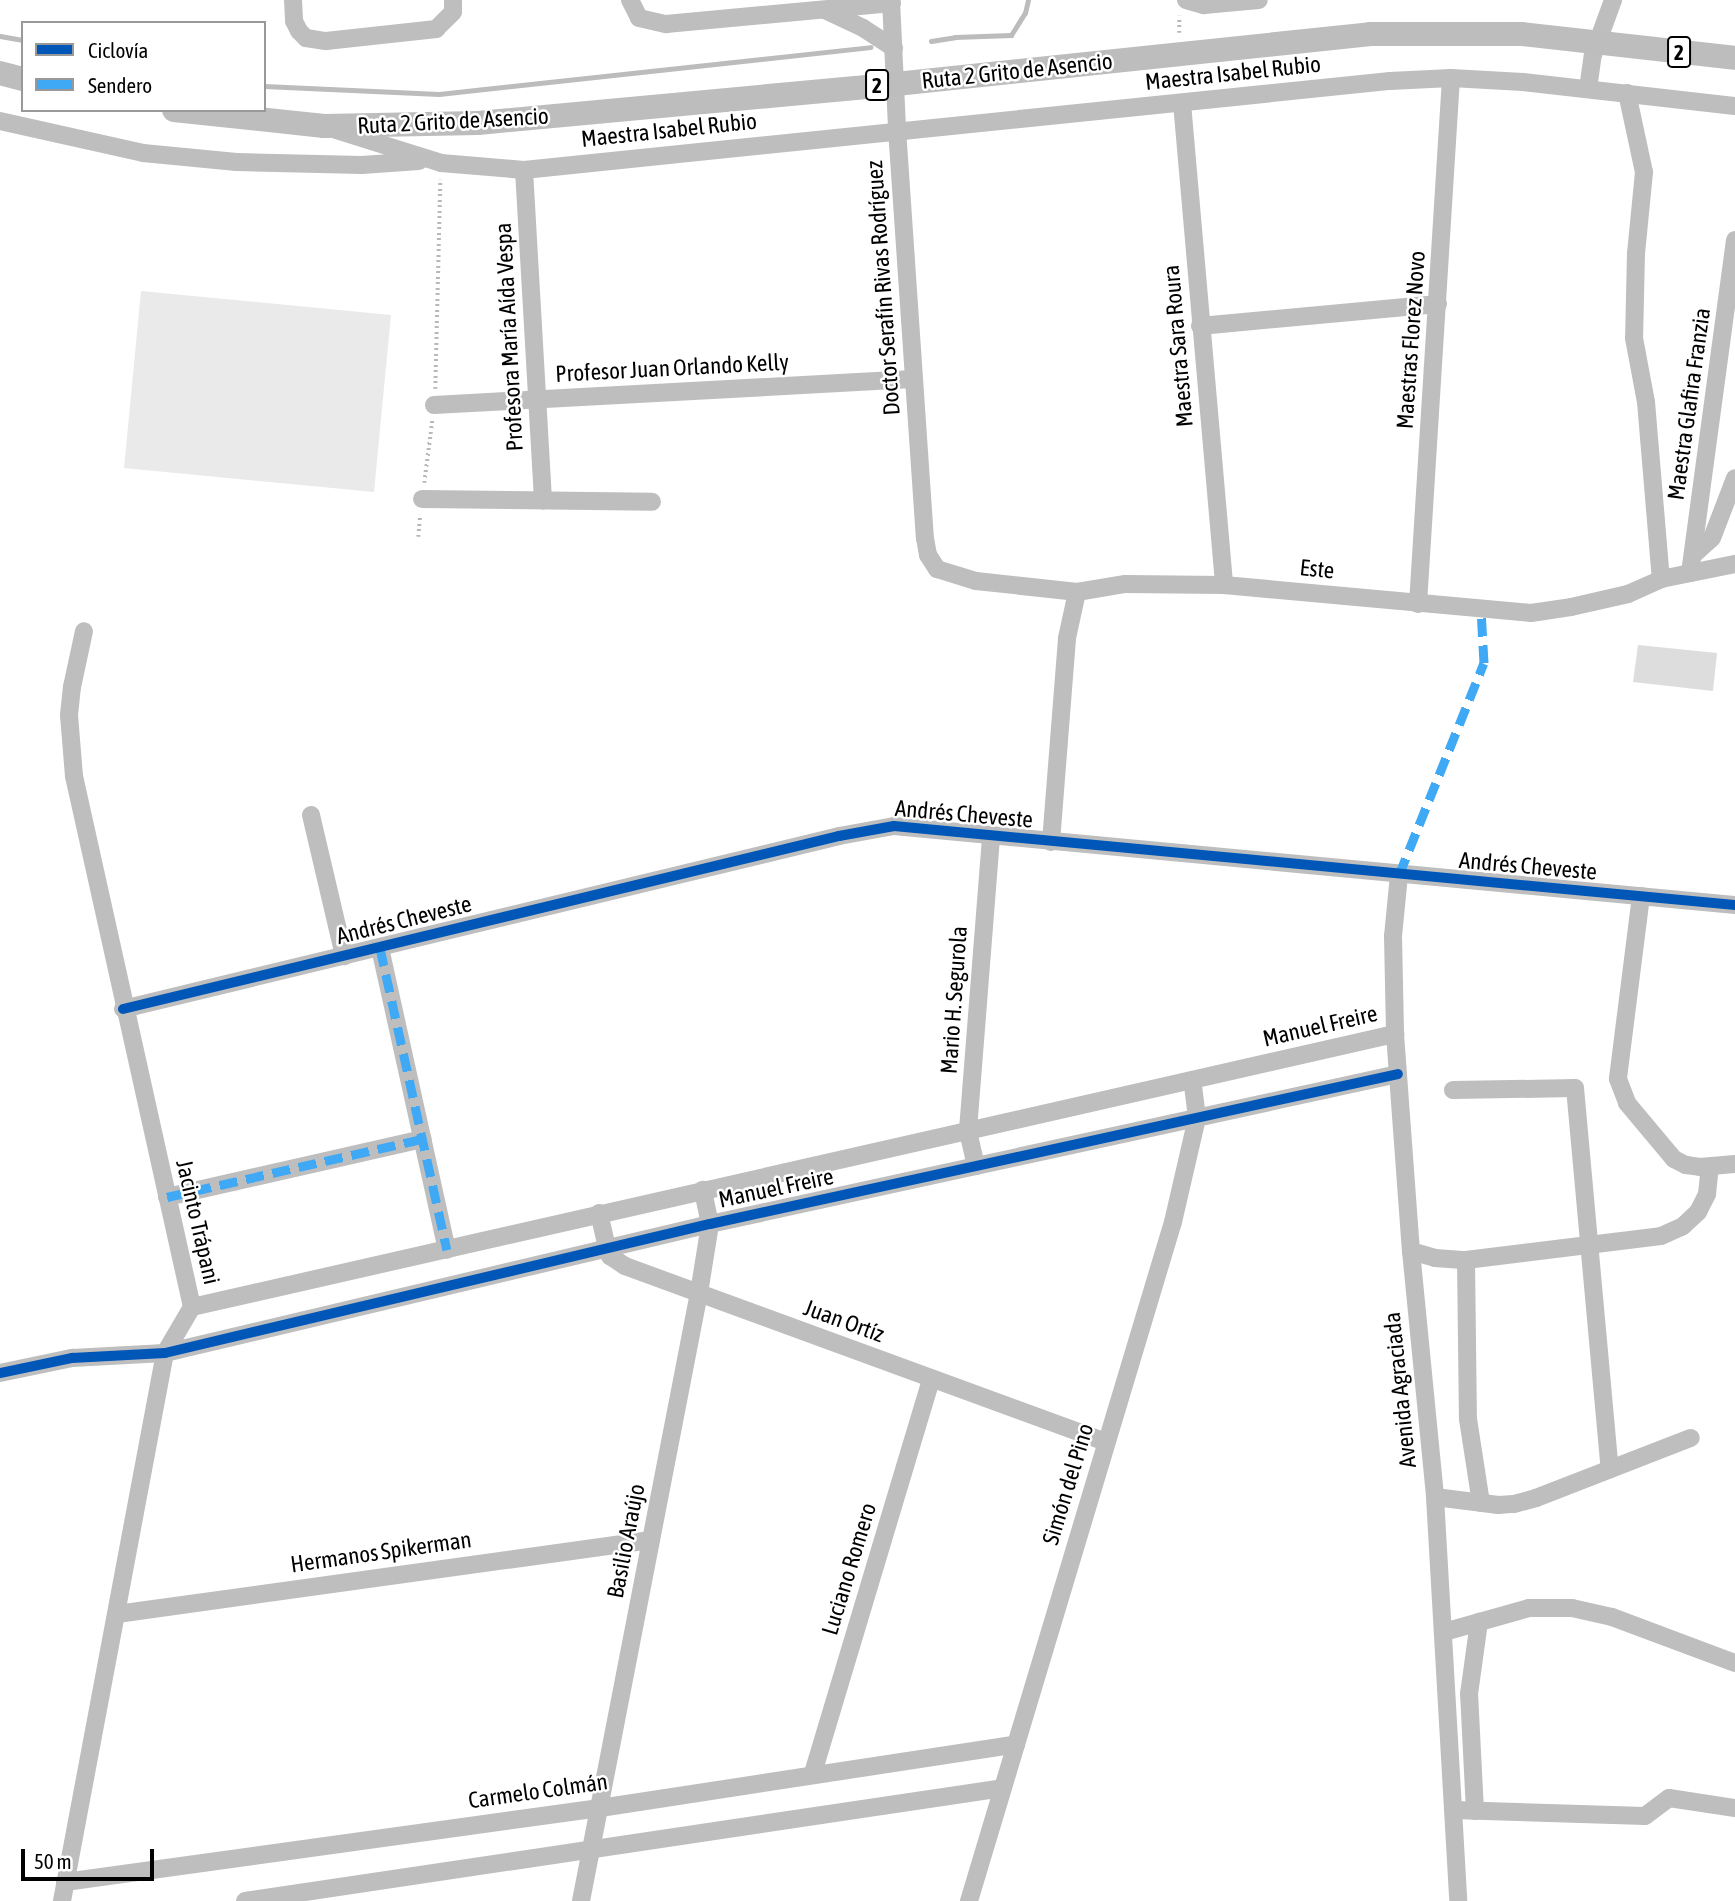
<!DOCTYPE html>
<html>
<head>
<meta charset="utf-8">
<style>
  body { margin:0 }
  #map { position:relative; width:1735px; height:1901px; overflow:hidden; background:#fff; font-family:"Asap Condensed",sans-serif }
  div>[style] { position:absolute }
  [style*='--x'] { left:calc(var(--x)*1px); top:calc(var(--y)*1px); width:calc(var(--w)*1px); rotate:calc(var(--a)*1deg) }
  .green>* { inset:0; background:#eaeaea }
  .stream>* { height:5px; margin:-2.5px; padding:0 2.5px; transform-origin:2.5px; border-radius:2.5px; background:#bcbcbc }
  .building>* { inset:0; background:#ddd }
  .path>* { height:3.5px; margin-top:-1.75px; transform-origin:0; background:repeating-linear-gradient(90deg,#b8b8b8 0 2px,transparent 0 5.5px) }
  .minor>* { height:18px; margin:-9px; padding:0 9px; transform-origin:9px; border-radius:9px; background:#bebebe }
  .highway>* { height:24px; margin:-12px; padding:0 12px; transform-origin:12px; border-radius:12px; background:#bdbdbd }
  .quiet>* { height:9px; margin-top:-4.5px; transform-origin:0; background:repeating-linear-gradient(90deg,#3fa9f5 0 18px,transparent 0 27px) }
  .cycleway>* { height:10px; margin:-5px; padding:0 5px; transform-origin:5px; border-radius:5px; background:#0057b8 }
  span { translate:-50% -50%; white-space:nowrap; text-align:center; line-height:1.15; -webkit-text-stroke:5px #fff; paint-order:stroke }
  .shield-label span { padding:2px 5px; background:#fff; border:2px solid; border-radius:5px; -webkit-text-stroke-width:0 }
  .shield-label { font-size:21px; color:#000; font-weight:700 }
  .street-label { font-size:23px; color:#000 }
  .legend { position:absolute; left:21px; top:21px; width:245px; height:91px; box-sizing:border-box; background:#fff; border:2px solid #999; margin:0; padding:9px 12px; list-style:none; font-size:21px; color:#000 }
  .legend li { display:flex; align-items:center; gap:14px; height:35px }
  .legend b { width:35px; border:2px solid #999 }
  .scale { position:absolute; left:21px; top:1849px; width:133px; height:32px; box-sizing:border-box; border:4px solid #000; border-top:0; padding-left:9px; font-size:21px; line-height:24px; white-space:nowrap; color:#000; -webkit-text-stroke:5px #fff; paint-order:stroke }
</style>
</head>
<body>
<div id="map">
  <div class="green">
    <div style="clip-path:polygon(141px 291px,391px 315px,374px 492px,124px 468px)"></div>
  </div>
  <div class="stream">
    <div style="--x:0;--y:36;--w:23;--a:10"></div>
    <div style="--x:931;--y:41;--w:24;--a:-9"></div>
    <div style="--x:955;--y:37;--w:56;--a:-2"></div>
    <div style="--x:1011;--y:35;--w:26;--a:-58"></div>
    <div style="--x:1025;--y:13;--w:13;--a:-77"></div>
    <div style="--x:264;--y:86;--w:175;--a:2.6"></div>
    <div style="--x:439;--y:94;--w:434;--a:-6.2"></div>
  </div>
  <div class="building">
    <div style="clip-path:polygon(1638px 645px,1717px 653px,1713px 691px,1633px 682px)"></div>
  </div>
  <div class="path">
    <div style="--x:1179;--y:33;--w:17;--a:-90"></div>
    <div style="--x:435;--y:389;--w:209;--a:-88.6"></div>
    <div style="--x:424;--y:483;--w:63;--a:-82.6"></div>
    <div style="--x:418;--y:537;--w:22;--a:-85"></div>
  </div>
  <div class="minor">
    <div style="--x:293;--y:0;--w:21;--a:87"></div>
    <div style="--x:294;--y:21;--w:11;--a:63"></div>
    <div style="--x:299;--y:31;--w:10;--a:45"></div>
    <div style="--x:306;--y:38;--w:20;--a:9"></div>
    <div style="--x:326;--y:41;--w:111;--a:-6.2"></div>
    <div style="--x:436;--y:29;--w:24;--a:-45"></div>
    <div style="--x:453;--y:12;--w:12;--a:-90"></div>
    <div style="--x:630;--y:0;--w:20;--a:63"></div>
    <div style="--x:639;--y:18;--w:28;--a:13"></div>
    <div style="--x:666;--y:24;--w:227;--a:-5.3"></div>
    <div style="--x:891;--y:0;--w:129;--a:87.3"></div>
    <div style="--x:897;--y:129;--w:410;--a:86.1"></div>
    <div style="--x:925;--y:538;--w:17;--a:80"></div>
    <div style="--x:928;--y:555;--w:17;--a:57"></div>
    <div style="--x:937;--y:569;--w:41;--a:17.1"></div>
    <div style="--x:976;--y:581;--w:102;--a:6.2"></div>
    <div style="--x:1077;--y:592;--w:49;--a:-9.5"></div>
    <div style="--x:1125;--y:584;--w:99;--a:0.6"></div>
    <div style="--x:1224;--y:585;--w:308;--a:5.2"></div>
    <div style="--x:1531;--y:613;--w:40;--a:-8.5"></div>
    <div style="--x:1571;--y:607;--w:58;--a:-12.8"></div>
    <div style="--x:1628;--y:594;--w:36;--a:-24"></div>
    <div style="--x:1661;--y:579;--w:76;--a:-11.5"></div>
    <div style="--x:1186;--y:0;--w:19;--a:16"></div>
    <div style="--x:1204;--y:5;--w:55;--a:-5.2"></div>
    <div style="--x:825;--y:10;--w:42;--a:25.3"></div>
    <div style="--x:863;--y:28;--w:37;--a:33"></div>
    <div style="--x:1588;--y:89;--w:34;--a:-82"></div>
    <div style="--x:1593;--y:55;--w:59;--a:-70"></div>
    <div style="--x:1627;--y:93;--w:81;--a:77.9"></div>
    <div style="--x:1644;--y:172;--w:81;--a:95.6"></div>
    <div style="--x:1636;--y:253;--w:85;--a:91.3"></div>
    <div style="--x:1634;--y:338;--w:65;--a:79.4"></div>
    <div style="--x:1646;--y:402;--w:178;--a:85.2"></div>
    <div style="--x:1182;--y:103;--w:484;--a:85"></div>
    <div style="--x:0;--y:121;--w:147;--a:12.6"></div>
    <div style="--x:143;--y:153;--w:94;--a:5.5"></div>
    <div style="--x:237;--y:162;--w:125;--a:1.4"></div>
    <div style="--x:362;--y:165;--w:57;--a:-4"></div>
    <div style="--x:336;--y:130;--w:110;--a:17.4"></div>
    <div style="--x:441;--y:163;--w:83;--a:4.8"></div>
    <div style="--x:524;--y:170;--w:871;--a:-5.87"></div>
    <div style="--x:1390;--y:81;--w:61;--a:-2.8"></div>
    <div style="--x:1451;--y:78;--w:72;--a:3.2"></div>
    <div style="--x:1523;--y:82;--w:213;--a:6.5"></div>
    <div style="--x:524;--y:170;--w:331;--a:86.7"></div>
    <div style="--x:1200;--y:326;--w:239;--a:-5.3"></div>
    <div style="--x:434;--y:405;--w:479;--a:-3.1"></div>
    <div style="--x:422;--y:499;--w:230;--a:0.7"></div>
    <div style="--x:1693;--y:555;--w:25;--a:-42"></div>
    <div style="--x:1712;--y:538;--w:64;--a:-69"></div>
    <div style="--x:1690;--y:573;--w:336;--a:-82.3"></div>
    <div style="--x:1418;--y:604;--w:527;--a:-86.41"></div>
    <div style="--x:311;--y:815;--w:145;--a:76.8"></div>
    <div style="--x:1051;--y:842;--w:205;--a:-85.5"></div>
    <div style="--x:1067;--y:638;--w:47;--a:-77.7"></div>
    <div style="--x:1399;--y:875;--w:61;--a:95.6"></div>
    <div style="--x:1393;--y:936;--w:98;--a:88.8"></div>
    <div style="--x:1395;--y:1034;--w:218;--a:85.8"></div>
    <div style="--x:1411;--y:1251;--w:247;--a:84.4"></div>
    <div style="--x:1435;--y:1497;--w:405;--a:86.7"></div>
    <div style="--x:1641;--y:896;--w:184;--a:97.2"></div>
    <div style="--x:1618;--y:1079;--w:26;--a:69"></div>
    <div style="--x:1627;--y:1103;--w:73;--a:50"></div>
    <div style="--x:1674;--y:1159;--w:13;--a:27"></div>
    <div style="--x:1686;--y:1165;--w:14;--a:8"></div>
    <div style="--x:1700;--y:1167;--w:35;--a:-5"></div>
    <div style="--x:380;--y:948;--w:309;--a:77.5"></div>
    <div style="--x:123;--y:1009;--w:737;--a:-13.58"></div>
    <div style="--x:839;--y:836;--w:56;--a:-10.3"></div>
    <div style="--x:894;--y:826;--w:845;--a:5.37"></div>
    <div style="--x:1453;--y:1090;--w:122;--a:-0.9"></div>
    <div style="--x:1575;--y:1088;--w:383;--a:84.8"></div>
    <div style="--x:976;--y:1166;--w:37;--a:-103"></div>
    <div style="--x:968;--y:1130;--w:294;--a:-85.5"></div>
    <div style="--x:167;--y:1197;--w:262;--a:-12.8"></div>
    <div style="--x:599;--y:1213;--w:37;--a:77"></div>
    <div style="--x:607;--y:1249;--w:8;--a:67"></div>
    <div style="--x:610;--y:1256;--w:18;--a:34"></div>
    <div style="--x:625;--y:1266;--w:512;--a:20.1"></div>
    <div style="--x:1411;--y:1251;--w:25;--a:16"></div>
    <div style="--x:1435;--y:1258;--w:31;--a:4"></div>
    <div style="--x:1466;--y:1260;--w:196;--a:-7"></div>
    <div style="--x:1661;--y:1236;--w:24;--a:-24"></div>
    <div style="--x:1683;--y:1226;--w:21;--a:-43"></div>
    <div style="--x:1698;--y:1212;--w:20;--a:-63"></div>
    <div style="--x:1707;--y:1194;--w:27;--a:-84"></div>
    <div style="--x:1466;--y:1260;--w:159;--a:89.3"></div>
    <div style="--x:1468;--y:1419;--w:85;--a:81.2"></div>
    <div style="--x:192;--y:1307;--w:1234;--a:-12.79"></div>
    <div style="--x:0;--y:1373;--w:74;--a:-11.8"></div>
    <div style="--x:72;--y:1358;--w:93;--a:-3.1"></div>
    <div style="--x:165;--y:1353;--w:560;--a:-13.32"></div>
    <div style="--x:710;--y:1224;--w:704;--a:-12.3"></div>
    <div style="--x:1435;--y:1497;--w:64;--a:7.2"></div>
    <div style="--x:1498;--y:1505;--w:16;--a:-4"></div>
    <div style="--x:1514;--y:1504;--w:23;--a:-15"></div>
    <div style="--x:1536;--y:1498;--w:166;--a:-21.2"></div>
    <div style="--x:117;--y:1614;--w:539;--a:-7.89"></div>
    <div style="--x:1444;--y:1632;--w:88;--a:-15.8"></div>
    <div style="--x:1529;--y:1608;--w:43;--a:0"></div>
    <div style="--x:1572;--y:1608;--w:41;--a:12.7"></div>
    <div style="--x:1612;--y:1617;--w:131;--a:20.5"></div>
    <div style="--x:813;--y:1773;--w:410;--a:-73.3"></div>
    <div style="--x:1453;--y:1810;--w:192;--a:1.8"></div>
    <div style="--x:1645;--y:1816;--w:30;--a:-37"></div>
    <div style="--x:1669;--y:1798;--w:67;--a:8.6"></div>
    <div style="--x:1475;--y:1811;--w:117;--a:-92.9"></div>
    <div style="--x:1469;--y:1694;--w:73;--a:-82.1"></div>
    <div style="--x:65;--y:1882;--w:540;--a:-7.88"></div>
    <div style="--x:600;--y:1808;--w:421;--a:-8.7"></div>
    <div style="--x:62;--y:1901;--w:558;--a:-79.36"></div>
    <div style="--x:165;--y:1353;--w:53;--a:-59.6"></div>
    <div style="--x:192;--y:1307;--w:544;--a:-102.53"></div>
    <div style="--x:74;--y:776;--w:61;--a:-94.7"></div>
    <div style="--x:69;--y:715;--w:28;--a:-84"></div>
    <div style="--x:72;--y:687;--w:57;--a:-77.9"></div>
    <div style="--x:245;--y:1901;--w:766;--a:-8.48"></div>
    <div style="--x:581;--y:1901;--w:619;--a:-79.02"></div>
    <div style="--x:699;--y:1293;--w:70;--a:-80.9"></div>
    <div style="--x:710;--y:1224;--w:35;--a:-102"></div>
    <div style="--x:969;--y:1901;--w:709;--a:-73.28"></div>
    <div style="--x:1173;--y:1222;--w:107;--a:-77"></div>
    <div style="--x:1197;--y:1118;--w:38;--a:-97"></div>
  </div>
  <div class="highway">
    <div style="--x:0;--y:73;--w:24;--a:15"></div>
    <div style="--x:174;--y:110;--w:151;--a:6.1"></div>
    <div style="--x:324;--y:126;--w:154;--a:-1.1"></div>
    <div style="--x:478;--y:123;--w:420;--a:-5.3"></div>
    <div style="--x:896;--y:84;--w:477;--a:-6"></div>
    <div style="--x:1370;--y:34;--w:152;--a:0"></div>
    <div style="--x:1522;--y:34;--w:214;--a:6.4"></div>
  </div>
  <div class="quiet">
    <div style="--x:1399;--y:875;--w:228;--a:-68.2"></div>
    <div style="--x:1484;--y:663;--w:53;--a:-93.2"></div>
    <div style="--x:380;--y:948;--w:309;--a:77.5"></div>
    <div style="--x:167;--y:1197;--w:262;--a:-12.8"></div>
  </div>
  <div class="cycleway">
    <div style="--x:123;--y:1009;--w:737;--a:-13.58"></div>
    <div style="--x:839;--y:836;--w:56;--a:-10.3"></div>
    <div style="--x:894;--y:826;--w:845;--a:5.37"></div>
    <div style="--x:0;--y:1373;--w:74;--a:-11.8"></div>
    <div style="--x:72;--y:1358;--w:93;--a:-3.1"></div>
    <div style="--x:165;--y:1353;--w:560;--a:-13.32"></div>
    <div style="--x:710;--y:1224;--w:704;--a:-12.3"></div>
  </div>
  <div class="shield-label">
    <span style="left:1679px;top:52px">2</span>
    <span style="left:877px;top:85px">2</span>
  </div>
  <div class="street-label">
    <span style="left:1017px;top:71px;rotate:-6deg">Ruta 2 Grito de Asencio</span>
    <span style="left:1233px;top:73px;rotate:-6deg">Maestra Isabel Rubio</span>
    <span style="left:453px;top:121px;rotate:-3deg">Ruta 2 Grito de Asencio</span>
    <span style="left:669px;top:130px;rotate:-6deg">Maestra Isabel Rubio</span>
    <span style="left:883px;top:288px;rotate:-94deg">Doctor Serafín Rivas Rodríguez</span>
    <span style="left:509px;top:337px;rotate:-93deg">Profesora María Aída Vespa</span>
    <span style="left:1411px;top:340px;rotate:-86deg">Maestras Florez Novo</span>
    <span style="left:1178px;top:346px;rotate:-95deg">Maestra Sara Roura</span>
    <span style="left:672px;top:368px;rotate:-3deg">Profesor Juan Orlando Kelly</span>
    <span style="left:1689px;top:404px;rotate:-82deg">Maestra Glafira Franzia</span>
    <span style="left:1317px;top:569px;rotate:6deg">Este</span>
    <span style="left:964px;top:814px;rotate:5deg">Andrés Cheveste</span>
    <span style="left:1528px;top:866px;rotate:5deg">Andrés Cheveste</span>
    <span style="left:404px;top:920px;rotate:-14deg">Andrés Cheveste</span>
    <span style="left:954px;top:1000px;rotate:-86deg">Mario H. Segurola</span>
    <span style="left:1320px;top:1026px;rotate:-13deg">Manuel Freire</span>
    <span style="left:776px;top:1188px;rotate:-12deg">Manuel Freire</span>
    <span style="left:198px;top:1222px;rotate:77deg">Jacinto Trápani</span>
    <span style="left:844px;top:1321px;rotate:20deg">Juan Ortíz</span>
    <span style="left:1400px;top:1390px;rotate:-96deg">Avenida Agraciada</span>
    <span style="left:1068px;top:1484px;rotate:-73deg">Simón del Pino</span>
    <span style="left:626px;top:1541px;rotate:-79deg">Basilio Araújo</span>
    <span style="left:381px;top:1552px;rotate:-8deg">Hermanos Spikerman</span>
    <span style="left:849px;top:1569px;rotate:-73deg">Luciano Romero</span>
    <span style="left:538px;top:1791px;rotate:-8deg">Carmelo Colmán</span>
  </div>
  <ul class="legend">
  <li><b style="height:9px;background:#0057b8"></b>Ciclovía</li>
  <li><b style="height:9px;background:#3fa9f5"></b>Sendero</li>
  </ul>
  <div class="scale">50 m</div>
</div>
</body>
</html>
